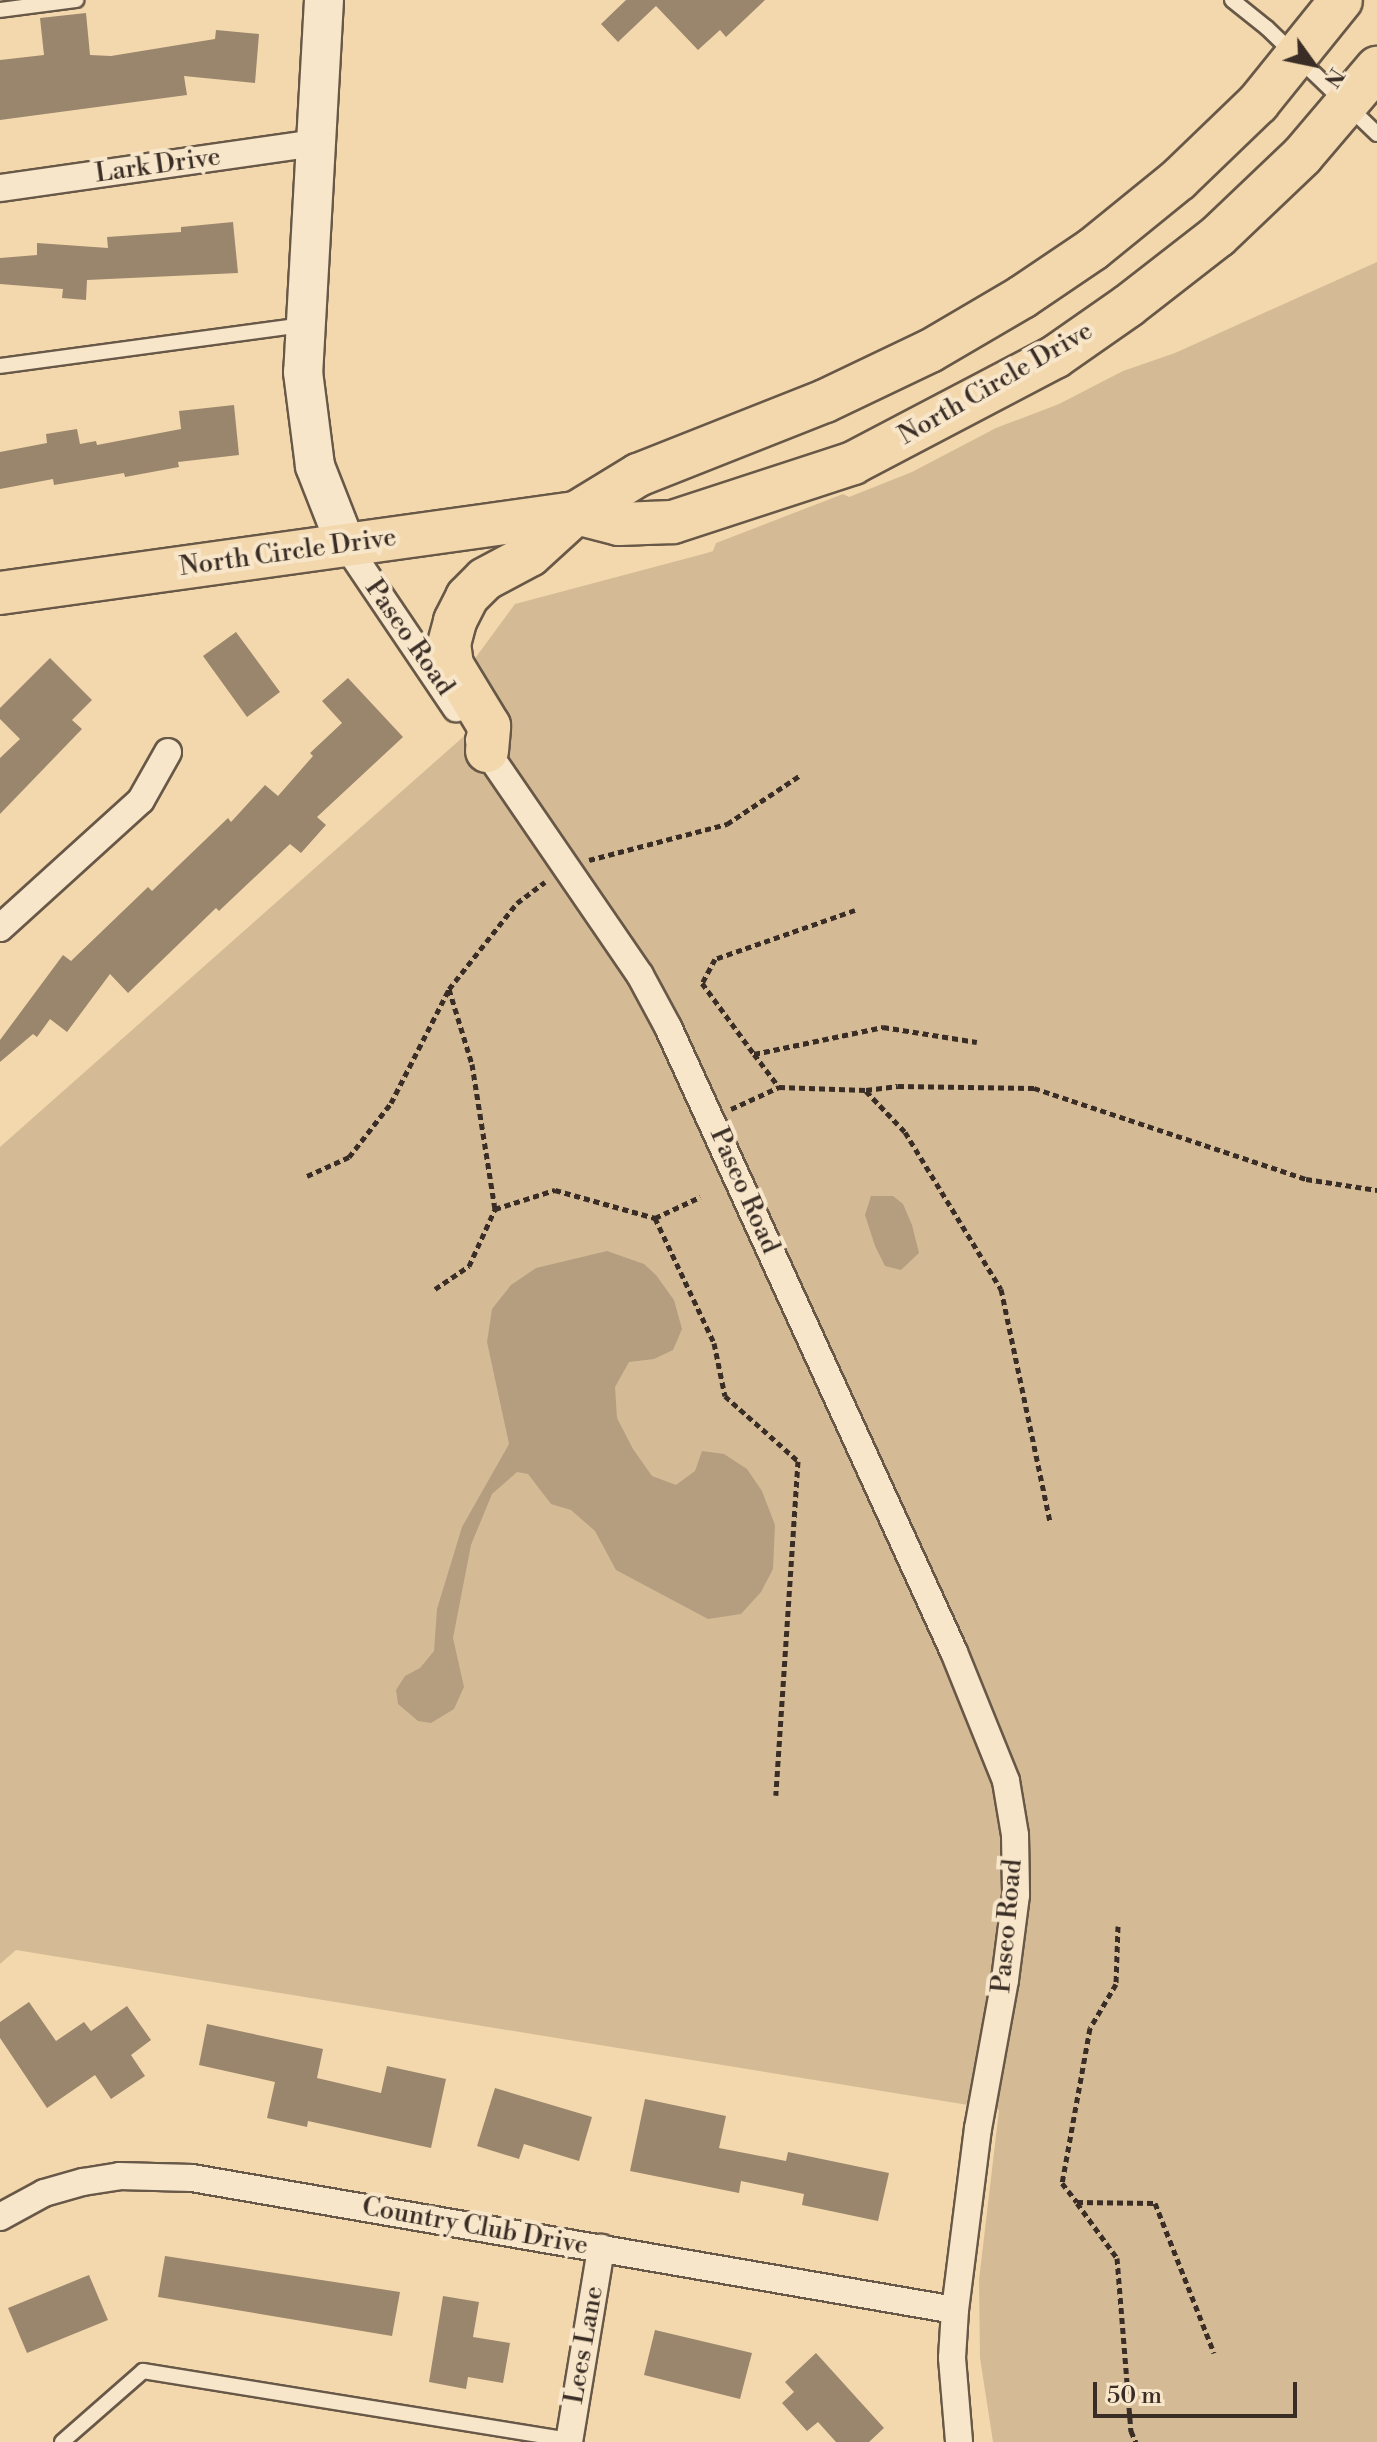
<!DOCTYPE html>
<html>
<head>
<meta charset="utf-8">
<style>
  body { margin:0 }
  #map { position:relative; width:1377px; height:2442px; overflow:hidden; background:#f4d8ad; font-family:"Libre Bodoni",serif }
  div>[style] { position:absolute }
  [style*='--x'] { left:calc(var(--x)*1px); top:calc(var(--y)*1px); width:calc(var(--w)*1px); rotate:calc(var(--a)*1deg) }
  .green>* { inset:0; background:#d4bb96 }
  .water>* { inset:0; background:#b49e7f }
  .building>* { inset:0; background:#9a866c }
  .path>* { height:5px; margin-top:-2.5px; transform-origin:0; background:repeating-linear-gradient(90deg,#392d25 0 6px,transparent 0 10px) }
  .roads { filter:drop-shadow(2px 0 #685847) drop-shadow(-2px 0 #685847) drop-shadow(0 2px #685847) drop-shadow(0 -2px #685847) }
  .lane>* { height:14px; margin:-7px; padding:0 7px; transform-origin:7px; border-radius:7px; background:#f8e6ca }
  .street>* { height:26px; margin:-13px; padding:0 13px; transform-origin:13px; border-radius:13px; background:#f8e6ca }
  .secondary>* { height:38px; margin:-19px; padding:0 19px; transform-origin:19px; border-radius:19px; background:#f8e6ca }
  .primary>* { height:42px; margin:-21px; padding:0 21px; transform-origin:21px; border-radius:21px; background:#f4d8ad }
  span { translate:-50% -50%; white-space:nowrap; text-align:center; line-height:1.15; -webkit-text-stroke:8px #f8e6ca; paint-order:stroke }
  .street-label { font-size:26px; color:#392d25 }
  .north { position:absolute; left:1273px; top:24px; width:80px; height:80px; -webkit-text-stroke:6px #f8e6ca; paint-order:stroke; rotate:123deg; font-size:22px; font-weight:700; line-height:32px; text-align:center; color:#392d25 }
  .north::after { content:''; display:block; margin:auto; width:28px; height:36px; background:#392d25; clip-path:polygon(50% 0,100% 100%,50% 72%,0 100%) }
  .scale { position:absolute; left:1093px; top:2382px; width:204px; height:36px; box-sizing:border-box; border:4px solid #392d25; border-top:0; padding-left:10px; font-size:24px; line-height:28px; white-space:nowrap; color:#392d25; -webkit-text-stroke:6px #f8e6ca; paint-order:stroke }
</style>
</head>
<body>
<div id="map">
  <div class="green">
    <div style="clip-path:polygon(1377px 262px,1377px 2442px,993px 2442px,980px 2358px,979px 2280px,999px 2110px,16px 1950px,0 1964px,0 1147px,489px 714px,465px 672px,515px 604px,707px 553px,713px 551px,716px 543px,843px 494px,849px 497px,912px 472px,996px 428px,1059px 404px,1123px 371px,1175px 353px)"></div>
  </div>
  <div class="water">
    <div style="clip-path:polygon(871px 1196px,893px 1196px,903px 1204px,912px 1225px,919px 1253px,901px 1270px,885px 1266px,875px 1246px,865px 1215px)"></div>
    <div style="clip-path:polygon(607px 1251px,644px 1264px,656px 1275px,674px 1300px,682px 1329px,673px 1350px,654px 1359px,629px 1362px,615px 1387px,617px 1418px,633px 1449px,652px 1476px,676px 1485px,695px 1471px,702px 1451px,724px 1454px,747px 1469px,762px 1491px,775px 1525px,773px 1569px,761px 1592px,741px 1614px,708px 1619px,616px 1570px,595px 1531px,571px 1510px,551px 1504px,528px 1474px,517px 1472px,492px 1494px,471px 1545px,453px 1638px,464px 1687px,454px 1709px,431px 1723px,418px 1721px,398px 1704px,396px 1690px,405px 1676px,420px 1668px,434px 1651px,437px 1609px,462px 1527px,509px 1444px,487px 1342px,492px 1309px,511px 1285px,536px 1268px)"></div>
  </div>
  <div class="building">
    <div style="clip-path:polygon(626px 0,765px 0,726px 37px,720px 30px,698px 50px,656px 6px,618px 42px,601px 24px)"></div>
    <div style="clip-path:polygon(86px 13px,90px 55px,111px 56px,215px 39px,216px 30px,259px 34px,255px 83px,184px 76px,187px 95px,0 120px,0 60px,44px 55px,40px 18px)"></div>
    <div style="clip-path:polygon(233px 222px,238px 273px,87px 280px,86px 300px,62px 298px,63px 289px,0 284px,0 258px,37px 255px,37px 243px,108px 248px,107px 237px,181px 232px,181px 227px)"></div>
    <div style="clip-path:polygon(234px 405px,239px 455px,178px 462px,179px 467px,125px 477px,124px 473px,54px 485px,53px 479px,0 489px,0 452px,47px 443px,46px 434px,77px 429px,80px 444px,96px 441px,97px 445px,181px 429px,179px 411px)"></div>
    <div style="clip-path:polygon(236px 632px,280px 692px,247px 717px,203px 656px)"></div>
    <div style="clip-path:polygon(50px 658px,92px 700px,72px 720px,82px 729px,0 814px,0 758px,20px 739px,0 719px,0 708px)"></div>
    <div style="clip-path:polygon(348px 678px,403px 737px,317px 817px,326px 825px,301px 853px,290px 844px,219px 911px,216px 908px,128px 993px,110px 974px,67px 1032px,50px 1019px,37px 1037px,33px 1034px,0 1062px,0 1040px,63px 955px,71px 961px,148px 887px,152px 891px,228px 818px,231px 822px,265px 785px,278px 796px,313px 756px,310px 753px,342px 723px,322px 701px)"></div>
    <div style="clip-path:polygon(29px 2002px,56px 2041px,84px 2022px,91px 2031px,127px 2006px,151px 2040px,131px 2055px,145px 2076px,111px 2099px,95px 2075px,47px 2108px,0 2038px,0 2022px)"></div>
    <div style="clip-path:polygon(207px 2024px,323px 2049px,317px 2078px,381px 2093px,387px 2066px,446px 2079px,431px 2148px,308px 2121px,307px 2127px,267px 2118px,275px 2082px,199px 2065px)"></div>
    <div style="clip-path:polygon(495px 2088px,592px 2117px,579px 2161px,524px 2144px,519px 2159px,477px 2146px)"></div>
    <div style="clip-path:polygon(645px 2099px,726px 2116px,719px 2148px,786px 2161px,788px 2152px,889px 2173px,878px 2221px,802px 2205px,804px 2194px,741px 2181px,739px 2193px,630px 2171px)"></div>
    <div style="clip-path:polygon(165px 2256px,400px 2292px,392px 2336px,158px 2297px)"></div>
    <div style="clip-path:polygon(89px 2275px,108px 2320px,27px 2353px,8px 2308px)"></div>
    <div style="clip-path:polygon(443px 2296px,479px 2302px,473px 2337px,510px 2343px,503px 2383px,468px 2377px,466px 2389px,429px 2382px)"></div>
    <div style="clip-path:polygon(655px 2330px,752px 2353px,740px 2399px,644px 2375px)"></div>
    <div style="clip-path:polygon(816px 2353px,884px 2428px,869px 2442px,836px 2442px,818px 2422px,807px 2431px,782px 2403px,794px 2392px,785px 2382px)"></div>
  </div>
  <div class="path">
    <div style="--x:589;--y:860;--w:143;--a:-14.6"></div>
    <div style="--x:727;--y:824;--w:87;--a:-33.7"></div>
    <div style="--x:855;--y:910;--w:148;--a:160.7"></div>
    <div style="--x:715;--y:959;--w:27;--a:118"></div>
    <div style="--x:702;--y:983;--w:88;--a:53.8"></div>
    <div style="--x:754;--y:1054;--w:132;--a:-11.8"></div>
    <div style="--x:883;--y:1027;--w:95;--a:9.1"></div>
    <div style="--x:449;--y:989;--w:78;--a:73"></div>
    <div style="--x:472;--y:1064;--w:147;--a:81"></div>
    <div style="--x:754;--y:1054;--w:41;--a:52.9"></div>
    <div style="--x:866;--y:1091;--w:57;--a:46.4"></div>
    <div style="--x:905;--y:1132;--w:184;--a:58.6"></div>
    <div style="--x:1001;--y:1289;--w:237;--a:78.1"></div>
    <div style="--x:731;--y:1109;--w:53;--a:-24.6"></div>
    <div style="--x:779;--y:1087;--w:87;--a:2"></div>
    <div style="--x:866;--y:1090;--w:32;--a:-7"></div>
    <div style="--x:898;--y:1086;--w:136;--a:0.8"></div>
    <div style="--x:1034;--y:1088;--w:287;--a:18.5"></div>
    <div style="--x:1306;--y:1179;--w:72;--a:8.8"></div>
    <div style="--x:307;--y:1176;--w:46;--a:-24.3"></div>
    <div style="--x:349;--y:1157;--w:68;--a:-52.1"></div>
    <div style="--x:391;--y:1103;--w:128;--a:-63"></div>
    <div style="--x:449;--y:989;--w:110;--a:-51.7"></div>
    <div style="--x:517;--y:903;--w:35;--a:-37"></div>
    <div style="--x:655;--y:1218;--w:138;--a:64.7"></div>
    <div style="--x:714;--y:1343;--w:54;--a:78.3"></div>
    <div style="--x:725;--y:1396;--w:98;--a:41.7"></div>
    <div style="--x:798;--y:1461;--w:335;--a:93.8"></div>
    <div style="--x:435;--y:1289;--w:41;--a:-34.1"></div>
    <div style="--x:469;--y:1266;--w:63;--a:-65.5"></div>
    <div style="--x:495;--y:1209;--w:63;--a:-17.6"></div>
    <div style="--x:555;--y:1190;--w:104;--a:15.6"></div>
    <div style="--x:655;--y:1218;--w:50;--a:-25"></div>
    <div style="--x:1118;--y:1926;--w:58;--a:92"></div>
    <div style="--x:1116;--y:1984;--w:51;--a:120.6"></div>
    <div style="--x:1090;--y:2028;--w:158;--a:100.2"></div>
    <div style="--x:1062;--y:2183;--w:24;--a:52"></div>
    <div style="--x:1077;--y:2202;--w:78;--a:0.7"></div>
    <div style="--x:1155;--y:2203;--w:161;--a:68.5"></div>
    <div style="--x:1077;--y:2203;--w:68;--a:54"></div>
    <div style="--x:1117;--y:2258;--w:174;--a:85.4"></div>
    <div style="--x:1131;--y:2431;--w:12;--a:66"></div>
  </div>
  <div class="roads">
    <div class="lane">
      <div style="--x:1232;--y:0;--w:45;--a:38.7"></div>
      <div style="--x:1267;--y:28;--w:153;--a:43.9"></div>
      <div style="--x:0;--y:10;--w:77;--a:-7.5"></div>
      <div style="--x:0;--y:366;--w:307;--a:-7.7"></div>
      <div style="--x:62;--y:2442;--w:108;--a:-41.2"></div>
      <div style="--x:143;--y:2371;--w:432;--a:9.2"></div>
    </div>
    <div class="street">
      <div style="--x:0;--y:188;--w:319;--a:-8.1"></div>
      <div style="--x:346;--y:545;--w:197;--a:56"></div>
      <div style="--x:479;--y:740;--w:285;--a:55.6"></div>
      <div style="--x:640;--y:975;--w:59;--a:61.7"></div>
      <div style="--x:668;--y:1027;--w:687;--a:65.41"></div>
      <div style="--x:954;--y:1652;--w:139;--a:68"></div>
      <div style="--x:1006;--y:1781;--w:55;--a:80.5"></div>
      <div style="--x:1015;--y:1835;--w:60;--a:89"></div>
      <div style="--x:1016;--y:1895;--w:86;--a:97.4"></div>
      <div style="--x:1005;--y:1980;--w:150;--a:100.3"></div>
      <div style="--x:978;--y:2128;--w:183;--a:97.2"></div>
      <div style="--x:955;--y:2310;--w:48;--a:93.6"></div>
      <div style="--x:952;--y:2358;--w:84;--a:85.2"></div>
      <div style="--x:0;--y:928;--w:190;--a:-42.2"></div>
      <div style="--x:141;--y:800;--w:55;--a:-60.6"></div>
      <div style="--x:0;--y:2217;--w:50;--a:-28.6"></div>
      <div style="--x:44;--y:2193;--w:41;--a:-15.8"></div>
      <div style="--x:83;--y:2182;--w:36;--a:-9"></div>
      <div style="--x:119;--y:2176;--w:73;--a:1.6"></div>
      <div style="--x:192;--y:2178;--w:774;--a:9.82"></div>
      <div style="--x:569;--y:2442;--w:197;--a:-80.6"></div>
    </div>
    <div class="secondary">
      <div style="--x:324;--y:0;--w:373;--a:93.2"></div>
      <div style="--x:303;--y:372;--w:95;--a:82.7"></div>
      <div style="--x:315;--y:466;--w:85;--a:68.6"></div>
    </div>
    <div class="primary">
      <div style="--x:0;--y:593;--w:582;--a:-7.91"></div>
      <div style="--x:576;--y:513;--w:44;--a:14.3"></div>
      <div style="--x:619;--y:524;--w:54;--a:-2.1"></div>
      <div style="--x:673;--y:522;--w:189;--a:-18.1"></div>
      <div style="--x:853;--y:463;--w:228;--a:-27.7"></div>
      <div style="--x:1055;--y:357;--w:89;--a:-34.9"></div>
      <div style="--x:1128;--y:306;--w:114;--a:-37.9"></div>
      <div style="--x:1218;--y:236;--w:116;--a:-43.6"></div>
      <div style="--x:1302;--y:156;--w:116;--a:-49.6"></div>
      <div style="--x:487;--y:751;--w:25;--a:-85"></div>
      <div style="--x:489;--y:726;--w:71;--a:-121.2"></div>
      <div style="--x:452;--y:665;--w:21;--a:-98"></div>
      <div style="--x:449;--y:644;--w:24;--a:-75"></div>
      <div style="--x:455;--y:621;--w:27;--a:-63"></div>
      <div style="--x:467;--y:597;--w:25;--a:-45"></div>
      <div style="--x:485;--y:579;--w:51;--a:-28.1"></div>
      <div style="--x:530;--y:555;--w:62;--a:-42.4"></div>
      <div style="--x:576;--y:513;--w:73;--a:-31.5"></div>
      <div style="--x:638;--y:475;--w:201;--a:-21.6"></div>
      <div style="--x:825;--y:401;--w:116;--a:-25.5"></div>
      <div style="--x:930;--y:351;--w:107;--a:-30.4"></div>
      <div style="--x:1022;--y:297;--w:86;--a:-34.1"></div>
      <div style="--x:1093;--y:249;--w:111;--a:-39.1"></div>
      <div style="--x:1179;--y:179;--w:110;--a:-43.9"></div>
      <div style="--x:1258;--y:103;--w:132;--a:-51.1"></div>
    </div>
  </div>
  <div class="street-label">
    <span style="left:158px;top:166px;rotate:-8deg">Lark Drive</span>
    <span style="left:996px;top:384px;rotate:-30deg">North Circle Drive</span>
    <span style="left:288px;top:553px;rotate:-8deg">North Circle Drive</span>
    <span style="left:409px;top:638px;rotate:55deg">Paseo Road</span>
    <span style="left:744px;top:1191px;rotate:66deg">Paseo Road</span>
    <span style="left:1008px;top:1926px;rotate:-85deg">Paseo Road</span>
    <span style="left:475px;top:2227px;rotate:10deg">Country Club Drive</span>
    <span style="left:585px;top:2345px;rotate:-80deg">Lees Lane</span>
  </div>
  <div class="north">N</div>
  <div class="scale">50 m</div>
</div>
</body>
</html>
